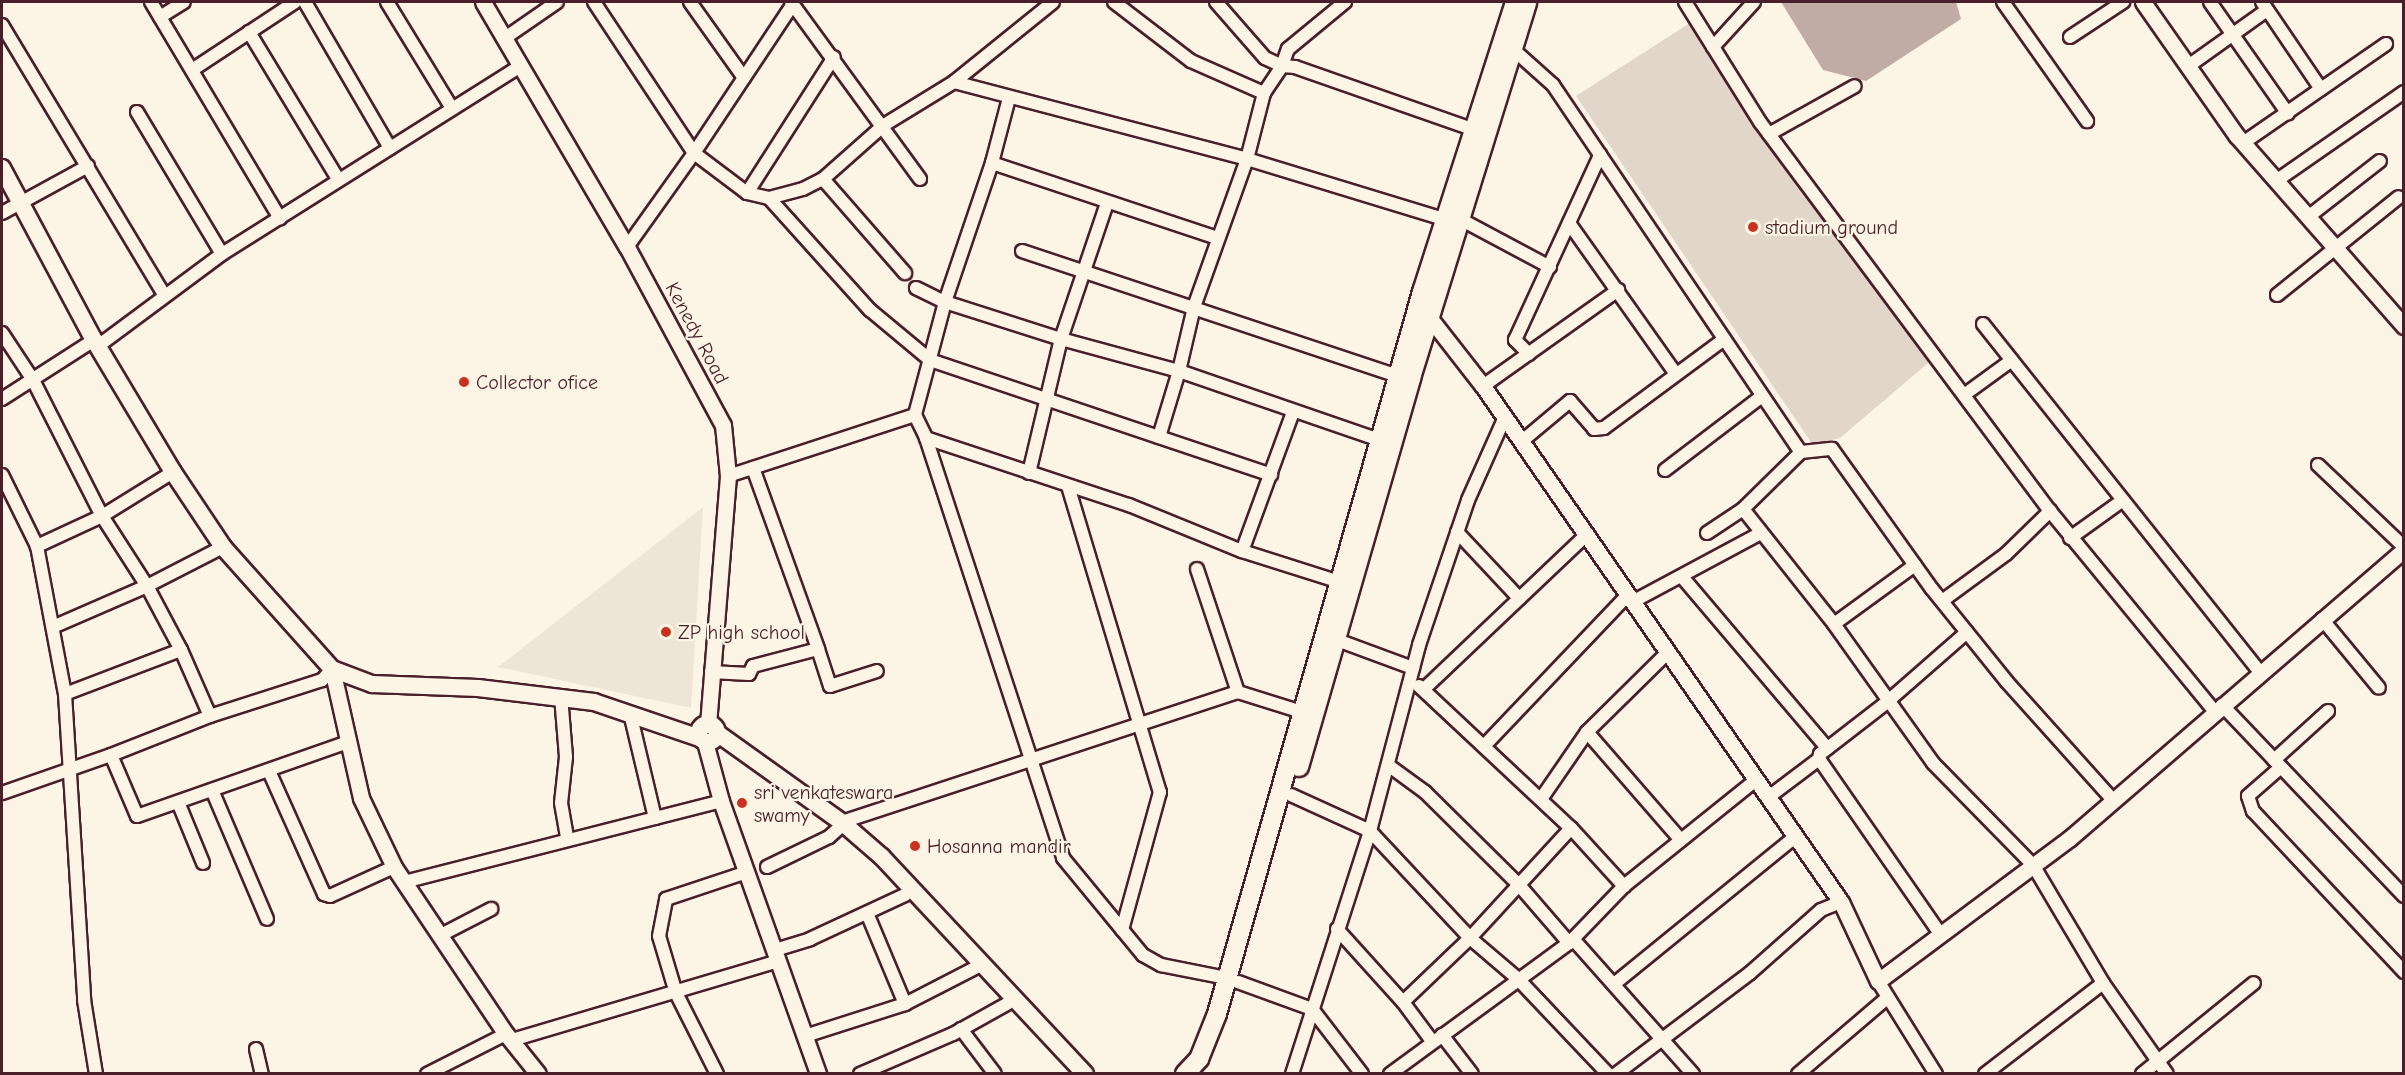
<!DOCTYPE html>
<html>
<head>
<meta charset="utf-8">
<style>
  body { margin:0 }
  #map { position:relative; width:2405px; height:1075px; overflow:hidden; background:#fcf5e5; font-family:"Comic Neue",sans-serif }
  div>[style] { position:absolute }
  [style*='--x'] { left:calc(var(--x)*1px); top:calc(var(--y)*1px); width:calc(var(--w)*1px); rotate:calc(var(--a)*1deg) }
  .built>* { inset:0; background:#eee5d7 }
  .green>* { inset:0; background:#e2d5ca }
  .water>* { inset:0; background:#c0aca5 }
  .roads { filter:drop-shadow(2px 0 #4a1f2b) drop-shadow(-2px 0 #4a1f2b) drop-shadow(0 2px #4a1f2b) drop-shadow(0 -2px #4a1f2b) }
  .minor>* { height:12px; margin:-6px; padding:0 6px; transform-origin:6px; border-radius:6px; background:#fcf5e5 }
  .tertiary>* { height:15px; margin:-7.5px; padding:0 7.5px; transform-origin:7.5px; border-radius:7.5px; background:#fcf5e5 }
  .secondary>* { height:16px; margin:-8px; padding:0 8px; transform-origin:8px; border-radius:8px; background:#fcf5e5 }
  .secondary>.ring { margin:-8px; padding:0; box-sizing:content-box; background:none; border:16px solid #fcf5e5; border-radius:50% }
  .primary>* { height:18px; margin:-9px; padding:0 9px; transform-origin:9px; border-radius:9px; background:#fcf5e5 }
  .dots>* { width:16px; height:16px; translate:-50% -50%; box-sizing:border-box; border:3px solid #fcf5e5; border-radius:50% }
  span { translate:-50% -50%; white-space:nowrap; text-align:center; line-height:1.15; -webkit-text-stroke:4.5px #fcf5e5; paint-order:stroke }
  .poi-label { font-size:20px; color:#4a1f2b }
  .left { translate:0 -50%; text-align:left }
  .street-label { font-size:20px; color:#4a1f2b }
  .frame { position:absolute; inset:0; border:3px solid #4a1f2b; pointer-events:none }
</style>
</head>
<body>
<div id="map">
  <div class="built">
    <div style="clip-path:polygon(703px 507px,691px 708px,498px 667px)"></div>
  </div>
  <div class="green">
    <div style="clip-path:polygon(1693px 21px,1934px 358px,1840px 438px,1813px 445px,1576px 96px)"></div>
  </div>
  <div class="water">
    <div style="clip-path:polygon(1781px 2px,1956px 2px,1961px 19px,1866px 81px,1823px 70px)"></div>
  </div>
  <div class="roads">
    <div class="minor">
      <div style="--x:151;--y:2;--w:252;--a:59.2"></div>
      <div style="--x:305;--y:2;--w:169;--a:59.8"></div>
      <div style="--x:387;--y:2;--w:123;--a:58.6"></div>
      <div style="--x:594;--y:2;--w:181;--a:56.5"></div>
      <div style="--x:694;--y:153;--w:179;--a:-56.4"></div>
      <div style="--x:690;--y:2;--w:93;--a:54.6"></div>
      <div style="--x:791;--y:2;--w:219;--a:53.9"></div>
      <div style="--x:1114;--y:2;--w:97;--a:37.5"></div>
      <div style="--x:1191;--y:61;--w:80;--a:23.7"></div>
      <div style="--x:1264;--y:93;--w:32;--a:-56"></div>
      <div style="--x:1282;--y:66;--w:13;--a:4"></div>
      <div style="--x:1295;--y:67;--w:191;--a:19.3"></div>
      <div style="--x:1216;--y:2;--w:74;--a:48.8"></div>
      <div style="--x:1265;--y:58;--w:19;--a:25"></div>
      <div style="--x:1282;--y:66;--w:18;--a:-71"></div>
      <div style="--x:1288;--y:49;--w:74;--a:-39.5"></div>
      <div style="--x:1685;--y:2;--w:142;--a:58"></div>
      <div style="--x:1760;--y:122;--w:485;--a:53.3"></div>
      <div style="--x:2050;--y:511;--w:259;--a:50.6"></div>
      <div style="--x:2003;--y:2;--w:146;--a:54.8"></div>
      <div style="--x:2210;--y:2;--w:136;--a:55.1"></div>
      <div style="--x:2262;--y:2;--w:105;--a:55.9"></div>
      <div style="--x:160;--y:17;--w:28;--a:-32"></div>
      <div style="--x:2;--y:25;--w:315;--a:59"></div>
      <div style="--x:249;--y:32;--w:172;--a:58.8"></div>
      <div style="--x:2070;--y:37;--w:64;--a:-33.4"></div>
      <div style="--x:505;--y:38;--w:63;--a:-34.7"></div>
      <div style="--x:1713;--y:47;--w:61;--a:-47.7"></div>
      <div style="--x:1515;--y:51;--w:51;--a:41.8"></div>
      <div style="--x:1553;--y:85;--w:443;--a:56"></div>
      <div style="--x:1801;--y:452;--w:31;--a:-6"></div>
      <div style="--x:1832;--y:449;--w:172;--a:54.5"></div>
      <div style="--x:1932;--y:589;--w:119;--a:51.1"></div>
      <div style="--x:2007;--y:682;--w:159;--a:48.1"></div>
      <div style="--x:2187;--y:67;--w:98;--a:-35.5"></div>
      <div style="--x:192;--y:70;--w:123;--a:-33.4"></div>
      <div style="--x:954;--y:82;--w:303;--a:14.7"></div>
      <div style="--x:1247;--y:159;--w:209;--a:17"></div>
      <div style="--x:1264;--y:93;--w:68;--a:104.4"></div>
      <div style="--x:1247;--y:159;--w:157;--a:109.7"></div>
      <div style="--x:1194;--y:307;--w:66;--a:103.2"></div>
      <div style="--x:1179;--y:371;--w:218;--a:19"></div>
      <div style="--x:1009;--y:98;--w:67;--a:104.7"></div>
      <div style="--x:992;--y:163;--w:147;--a:108.7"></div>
      <div style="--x:945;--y:302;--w:117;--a:104.9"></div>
      <div style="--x:915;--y:415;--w:25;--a:64"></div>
      <div style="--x:926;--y:438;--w:214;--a:18.3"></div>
      <div style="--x:1129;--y:505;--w:122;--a:22.2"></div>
      <div style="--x:137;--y:112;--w:165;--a:59.1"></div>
      <div style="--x:1769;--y:134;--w:98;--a:-29.2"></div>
      <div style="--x:2243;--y:143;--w:174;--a:-34.7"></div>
      <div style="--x:992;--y:163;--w:237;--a:18.4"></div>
      <div style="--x:823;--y:179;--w:125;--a:48.9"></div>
      <div style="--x:2276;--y:181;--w:156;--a:-34.8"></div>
      <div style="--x:747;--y:193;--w:161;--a:-57.4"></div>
      <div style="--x:769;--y:198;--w:151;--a:48"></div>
      <div style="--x:870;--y:310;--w:78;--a:39.8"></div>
      <div style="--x:930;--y:360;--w:360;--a:18.6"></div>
      <div style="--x:2;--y:213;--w:98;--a:-28.7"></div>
      <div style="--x:2308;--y:217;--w:91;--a:-37.9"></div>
      <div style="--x:1460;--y:219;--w:102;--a:28.1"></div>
      <div style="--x:1569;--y:223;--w:185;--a:54.7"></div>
      <div style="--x:627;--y:247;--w:115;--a:-54.5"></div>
      <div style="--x:694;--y:153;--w:66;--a:37"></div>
      <div style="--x:747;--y:193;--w:23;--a:13"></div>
      <div style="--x:769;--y:198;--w:35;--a:-15"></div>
      <div style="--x:803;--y:189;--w:22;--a:-27"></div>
      <div style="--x:823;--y:179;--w:81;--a:-41.5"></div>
      <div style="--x:884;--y:125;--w:82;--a:-31.6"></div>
      <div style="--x:954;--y:82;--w:127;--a:-38.9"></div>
      <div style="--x:1022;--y:251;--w:396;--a:18.4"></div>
      <div style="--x:916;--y:288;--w:32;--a:26"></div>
      <div style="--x:945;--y:302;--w:122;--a:17.7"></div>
      <div style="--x:1061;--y:339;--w:122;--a:15.2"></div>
      <div style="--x:1179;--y:371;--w:69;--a:106.9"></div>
      <div style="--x:2277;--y:295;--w:156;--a:-38.8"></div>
      <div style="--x:1983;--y:324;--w:445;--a:51.5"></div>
      <div style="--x:2;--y:333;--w:56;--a:56.6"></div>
      <div style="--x:33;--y:380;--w:153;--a:63.1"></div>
      <div style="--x:102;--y:516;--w:72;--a:155.2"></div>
      <div style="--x:98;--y:346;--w:154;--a:-36.6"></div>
      <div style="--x:222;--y:254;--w:352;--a:-32.2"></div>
      <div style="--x:1529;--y:354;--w:20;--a:-135"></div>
      <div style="--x:1515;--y:340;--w:204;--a:-65.3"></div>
      <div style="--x:1483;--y:386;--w:166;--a:-35.4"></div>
      <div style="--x:1964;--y:395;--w:59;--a:-36.1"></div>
      <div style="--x:2;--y:399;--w:109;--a:-32.7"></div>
      <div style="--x:1293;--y:412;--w:148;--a:110.1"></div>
      <div style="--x:1242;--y:551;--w:103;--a:17.6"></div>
      <div style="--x:926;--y:438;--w:442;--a:71.9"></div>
      <div style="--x:1063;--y:858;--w:126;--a:50.5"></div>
      <div style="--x:1143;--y:955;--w:21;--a:29"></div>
      <div style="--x:1161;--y:965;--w:66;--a:11.3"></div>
      <div style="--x:1521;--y:442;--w:64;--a:-39.9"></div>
      <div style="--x:1570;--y:401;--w:37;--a:49"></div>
      <div style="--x:1594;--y:429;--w:10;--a:-6"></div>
      <div style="--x:1604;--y:428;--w:148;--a:-36.5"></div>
      <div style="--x:1801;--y:452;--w:81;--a:135.5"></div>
      <div style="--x:1743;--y:509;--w:147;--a:51.6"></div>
      <div style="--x:1834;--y:624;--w:171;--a:54.5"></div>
      <div style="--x:1933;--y:763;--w:143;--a:45.6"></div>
      <div style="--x:2033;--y:865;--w:137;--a:59.3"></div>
      <div style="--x:2103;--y:983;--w:111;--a:54.9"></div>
      <div style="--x:2318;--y:465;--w:119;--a:43.6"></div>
      <div style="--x:753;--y:468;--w:192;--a:70.2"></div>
      <div style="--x:1665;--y:470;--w:122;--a:-37.3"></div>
      <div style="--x:1029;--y:473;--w:138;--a:-76.6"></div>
      <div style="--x:1061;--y:339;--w:144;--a:-71.3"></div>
      <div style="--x:2;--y:475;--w:79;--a:63.8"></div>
      <div style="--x:37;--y:546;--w:151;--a:79.3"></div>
      <div style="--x:65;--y:694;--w:307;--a:86.4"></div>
      <div style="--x:84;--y:1000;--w:75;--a:80.8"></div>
      <div style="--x:728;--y:476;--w:197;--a:-18.1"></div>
      <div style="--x:1068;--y:486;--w:320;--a:73.3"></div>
      <div style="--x:1160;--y:792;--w:143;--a:105.4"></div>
      <div style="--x:1457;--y:532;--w:91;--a:46.8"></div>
      <div style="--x:1707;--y:533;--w:43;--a:-33.7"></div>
      <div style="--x:2070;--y:538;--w:65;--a:-35.6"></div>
      <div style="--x:1197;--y:569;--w:130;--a:71.6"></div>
      <div style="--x:1683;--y:578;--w:223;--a:49.7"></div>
      <div style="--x:1634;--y:601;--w:144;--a:-28.2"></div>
      <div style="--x:1942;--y:601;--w:79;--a:-36.3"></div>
      <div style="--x:2006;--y:554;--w:62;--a:-44.3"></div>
      <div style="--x:2322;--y:619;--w:89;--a:50.4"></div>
      <div style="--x:1834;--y:624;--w:100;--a:-36.1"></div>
      <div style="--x:55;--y:626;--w:100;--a:-23.5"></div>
      <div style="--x:147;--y:586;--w:83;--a:-122.7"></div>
      <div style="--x:102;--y:516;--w:84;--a:-31.8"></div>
      <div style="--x:1337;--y:640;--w:81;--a:20.2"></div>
      <div style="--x:181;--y:650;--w:72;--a:-118"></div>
      <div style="--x:147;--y:586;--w:85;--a:-27.2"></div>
      <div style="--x:332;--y:669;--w:15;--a:132"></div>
      <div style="--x:322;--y:680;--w:118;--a:162.2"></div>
      <div style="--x:210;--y:716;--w:106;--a:158.5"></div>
      <div style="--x:111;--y:755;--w:66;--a:66.9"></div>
      <div style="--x:137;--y:816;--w:221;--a:-19.3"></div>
      <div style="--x:711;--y:672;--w:38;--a:3"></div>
      <div style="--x:749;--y:674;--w:9;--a:-63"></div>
      <div style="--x:753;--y:666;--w:67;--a:-14.7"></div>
      <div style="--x:818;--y:649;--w:39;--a:72"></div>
      <div style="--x:830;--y:686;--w:49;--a:-17.7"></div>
      <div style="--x:1419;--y:686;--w:208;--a:43.1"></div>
      <div style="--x:1424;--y:689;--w:222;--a:-43.5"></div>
      <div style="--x:65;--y:694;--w:124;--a:-20.8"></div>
      <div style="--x:181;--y:650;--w:72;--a:66.3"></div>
      <div style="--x:561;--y:696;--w:61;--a:85.3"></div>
      <div style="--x:566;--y:757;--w:46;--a:96.2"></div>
      <div style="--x:561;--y:803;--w:36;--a:80"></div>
      <div style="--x:2222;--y:705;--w:264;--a:46.4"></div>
      <div style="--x:630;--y:713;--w:108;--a:76.6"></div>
      <div style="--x:1587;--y:732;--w:143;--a:49"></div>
      <div style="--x:1484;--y:746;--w:209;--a:-46.4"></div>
      <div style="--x:2274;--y:760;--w:73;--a:-42.2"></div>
      <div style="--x:1388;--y:765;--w:46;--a:36.1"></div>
      <div style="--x:1425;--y:792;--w:132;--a:44.7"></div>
      <div style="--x:1519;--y:885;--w:77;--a:49.2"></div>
      <div style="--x:2281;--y:767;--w:44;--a:138.7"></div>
      <div style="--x:2248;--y:796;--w:16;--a:72"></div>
      <div style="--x:2253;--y:811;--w:221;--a:46.8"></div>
      <div style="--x:269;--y:771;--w:135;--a:65.9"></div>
      <div style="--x:324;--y:894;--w:6;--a:18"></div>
      <div style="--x:330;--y:896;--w:70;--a:-24.4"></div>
      <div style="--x:212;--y:790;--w:140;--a:66.9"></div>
      <div style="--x:2;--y:793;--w:115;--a:-19.2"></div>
      <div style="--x:1291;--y:795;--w:87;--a:24.5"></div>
      <div style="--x:1370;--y:831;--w:146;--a:46.9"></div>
      <div style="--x:1470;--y:938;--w:63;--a:40.5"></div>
      <div style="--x:1518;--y:979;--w:131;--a:46.5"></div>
      <div style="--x:1770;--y:796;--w:61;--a:-37.1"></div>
      <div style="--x:1541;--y:799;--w:81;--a:-55.5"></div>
      <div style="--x:1587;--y:732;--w:112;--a:-44.6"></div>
      <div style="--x:178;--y:802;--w:66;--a:67.7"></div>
      <div style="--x:767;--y:867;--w:69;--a:-25.8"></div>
      <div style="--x:829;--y:837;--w:25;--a:-42"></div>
      <div style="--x:848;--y:820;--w:410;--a:-18.2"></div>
      <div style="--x:1238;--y:692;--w:67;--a:17.4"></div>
      <div style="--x:404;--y:882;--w:327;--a:-14.3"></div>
      <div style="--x:867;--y:913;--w:99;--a:67.3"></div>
      <div style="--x:1337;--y:929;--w:98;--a:47.9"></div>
      <div style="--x:1403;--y:1002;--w:49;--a:53.4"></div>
      <div style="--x:1941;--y:935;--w:214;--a:-124.7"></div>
      <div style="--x:1819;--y:759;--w:5;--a:-79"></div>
      <div style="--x:1820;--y:754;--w:85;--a:-37.8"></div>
      <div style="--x:1887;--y:702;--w:106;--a:-41.2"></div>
      <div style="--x:439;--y:936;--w:59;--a:-27.4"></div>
      <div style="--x:1573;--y:939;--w:181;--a:48.4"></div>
      <div style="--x:775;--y:950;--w:37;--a:-17"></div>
      <div style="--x:810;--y:939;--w:105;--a:-24.9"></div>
      <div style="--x:1878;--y:981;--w:110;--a:58.1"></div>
      <div style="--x:1238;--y:982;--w:79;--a:20"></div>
      <div style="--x:1312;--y:1009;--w:82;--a:52.4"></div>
      <div style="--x:1614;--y:984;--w:235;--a:-39.1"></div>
      <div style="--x:1403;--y:1002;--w:93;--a:-43.7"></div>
      <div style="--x:1470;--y:938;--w:149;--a:-47.4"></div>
      <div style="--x:1571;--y:828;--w:79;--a:47.6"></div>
      <div style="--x:961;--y:1029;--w:56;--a:52.9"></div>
      <div style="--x:1442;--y:1035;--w:49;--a:52.4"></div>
      <div style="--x:805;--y:1036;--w:105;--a:-17.7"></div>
      <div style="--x:905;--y:1004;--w:79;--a:-27.2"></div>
      <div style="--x:512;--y:1040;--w:277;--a:-16.5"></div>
      <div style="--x:256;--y:1049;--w:26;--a:77"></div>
      <div style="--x:427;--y:1074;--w:89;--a:-26.9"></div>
      <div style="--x:717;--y:1074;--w:91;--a:-116.8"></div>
      <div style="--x:676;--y:993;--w:59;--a:-106.6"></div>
      <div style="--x:659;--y:936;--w:38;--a:-79"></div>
      <div style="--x:666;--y:899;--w:85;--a:-18.4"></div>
      <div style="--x:860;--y:1074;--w:101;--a:-23.3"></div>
      <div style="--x:953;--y:1034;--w:62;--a:-29.1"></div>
      <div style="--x:1292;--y:1074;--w:255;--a:-72.2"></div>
      <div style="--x:1370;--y:831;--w:192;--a:-75.2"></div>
      <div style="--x:1419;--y:645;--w:153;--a:-71.3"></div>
      <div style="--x:1468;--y:500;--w:89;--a:-66"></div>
      <div style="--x:1390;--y:1074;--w:222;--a:-36.2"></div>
      <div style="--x:1569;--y:943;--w:79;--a:-46"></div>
      <div style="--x:1624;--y:886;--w:171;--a:-38.8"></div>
      <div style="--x:1616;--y:1074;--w:168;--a:-37"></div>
      <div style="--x:1750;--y:973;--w:95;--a:-41.6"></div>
      <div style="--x:1821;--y:910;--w:22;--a:-22"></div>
      <div style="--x:1798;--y:1074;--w:118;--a:-40.5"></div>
      <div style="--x:1985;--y:1074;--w:149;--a:-37.6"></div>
      <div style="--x:2142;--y:1074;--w:144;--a:-39.1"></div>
    </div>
    <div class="tertiary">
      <div style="--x:483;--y:2;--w:284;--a:59.6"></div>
      <div style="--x:627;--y:247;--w:202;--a:61.7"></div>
      <div style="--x:723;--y:425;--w:51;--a:84.4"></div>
      <div style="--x:728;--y:476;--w:250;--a:94.6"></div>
      <div style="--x:2143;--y:2;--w:164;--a:55"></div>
      <div style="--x:2237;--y:136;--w:253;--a:48.7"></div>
      <div style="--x:1429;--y:317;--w:88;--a:52"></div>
      <div style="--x:1483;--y:386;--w:628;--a:55.25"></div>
      <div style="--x:1841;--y:902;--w:87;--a:64.9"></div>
      <div style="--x:1878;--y:981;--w:239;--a:-36.7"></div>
      <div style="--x:2070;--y:838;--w:441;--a:-40.8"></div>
      <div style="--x:332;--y:669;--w:132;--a:77.3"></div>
      <div style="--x:361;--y:798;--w:76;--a:64.4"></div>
      <div style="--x:394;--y:867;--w:201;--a:56.2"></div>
      <div style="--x:506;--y:1034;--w:51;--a:51.3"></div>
      <div style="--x:705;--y:742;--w:61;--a:74.8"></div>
      <div style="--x:721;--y:801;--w:290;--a:70.4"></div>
    </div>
    <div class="secondary">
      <div style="--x:2;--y:168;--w:195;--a:61.9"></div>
      <div style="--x:94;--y:340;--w:154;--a:59.1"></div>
      <div style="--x:173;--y:472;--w:90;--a:56.3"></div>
      <div style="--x:223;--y:547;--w:164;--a:48.2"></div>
      <div style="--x:332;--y:669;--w:43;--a:20.6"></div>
      <div style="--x:372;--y:684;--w:106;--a:2.2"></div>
      <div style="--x:478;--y:688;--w:117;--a:6.9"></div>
      <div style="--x:594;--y:702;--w:112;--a:18.8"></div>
      <div class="ring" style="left:699px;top:724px;width:2px;height:2px"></div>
      <div style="--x:717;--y:733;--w:156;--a:35.6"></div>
      <div style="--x:844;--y:824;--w:50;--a:41"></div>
      <div style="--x:882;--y:857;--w:297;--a:46.9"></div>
    </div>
    <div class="primary">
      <div style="--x:1299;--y:767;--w:405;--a:-73.9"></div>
      <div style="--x:1411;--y:378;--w:393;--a:-72.8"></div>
      <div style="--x:1185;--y:1074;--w:21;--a:-47"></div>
      <div style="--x:1199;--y:1059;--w:48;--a:-68.2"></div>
      <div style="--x:1217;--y:1014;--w:751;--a:-74.15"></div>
      <div style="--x:1422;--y:292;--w:305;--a:-72.2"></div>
    </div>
  </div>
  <div class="dots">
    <div style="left:1753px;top:227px;background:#c8321e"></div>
    <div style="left:464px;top:382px;background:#c8321e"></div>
    <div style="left:666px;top:632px;background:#c8321e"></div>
    <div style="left:742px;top:803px;background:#c8321e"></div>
    <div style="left:915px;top:846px;background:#c8321e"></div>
  </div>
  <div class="poi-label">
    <span class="left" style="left:1765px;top:227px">stadium ground</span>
    <span class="left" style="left:476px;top:382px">Collector ofice</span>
    <span class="left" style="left:678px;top:632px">ZP high school</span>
    <span class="left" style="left:754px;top:804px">sri venkateswara<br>swamy</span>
    <span class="left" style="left:927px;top:846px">Hosanna mandir</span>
  </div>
  <div class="street-label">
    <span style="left:697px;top:333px;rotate:62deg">Kenedy Road</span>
  </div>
  <div class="frame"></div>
</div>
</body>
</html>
